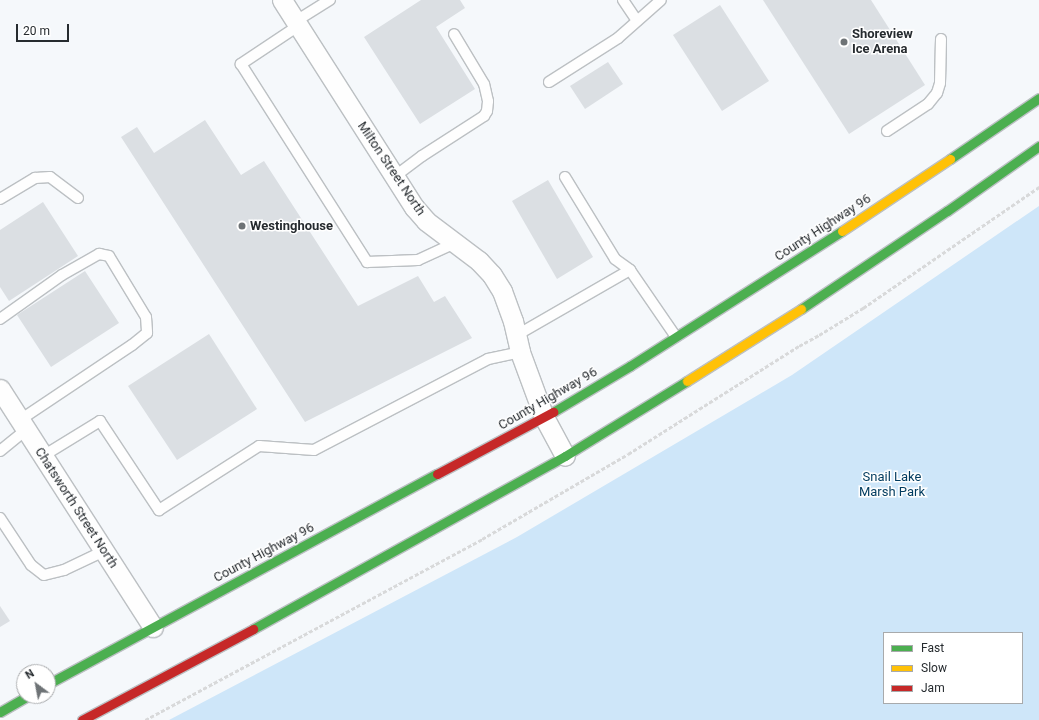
<!DOCTYPE html>
<html>
<head>
<meta charset="utf-8">
<style>
  body { margin:0 }
  #map { position:relative; width:1039px; height:720px; overflow:hidden; background:#f5f8fb; font-family:Roboto,sans-serif }
  div>[style] { position:absolute }
  [style*='--x'] { left:calc(var(--x)*1px); top:calc(var(--y)*1px); width:calc(var(--w)*1px); rotate:calc(var(--a)*1deg) }
  .green>* { inset:0; background:#cee6f9 }
  .building>* { inset:0; background:#dbdfe3 }
  .path>* { height:2.5px; margin-top:-1.25px; transform-origin:0; background:repeating-linear-gradient(90deg,#d8d9da 0 4px,transparent 0 6px) }
  .roads { filter:drop-shadow(1px 0 #bcc0c3) drop-shadow(-1px 0 #bcc0c3) drop-shadow(0 1px #bcc0c3) drop-shadow(0 -1px #bcc0c3) }
  .lane>* { height:10px; margin:-5px; padding:0 5px; transform-origin:5px; border-radius:5px; background:#fefefe }
  .street>* { height:19px; margin:-9.5px; padding:0 9.5px; transform-origin:9.5px; border-radius:9.5px; background:#fefefe }
  .fast>* { height:9px; margin:-4.5px; padding:0 4.5px; transform-origin:4.5px; border-radius:4.5px; background:#4caf50 }
  .slow>* { height:9px; margin:-4.5px; padding:0 4.5px; transform-origin:4.5px; border-radius:4.5px; background:#ffc107 }
  .jam>* { height:9px; margin:-4.5px; padding:0 4.5px; transform-origin:4.5px; border-radius:4.5px; background:#c62828 }
  .dots>* { width:11px; height:11px; translate:-50% -50%; box-sizing:border-box; border:2px solid #fff; border-radius:50% }
  span { translate:-50% -50%; white-space:nowrap; text-align:center; line-height:1.15; -webkit-text-stroke:3px #fff; paint-order:stroke }
  .poi-label { font-size:13px; color:#262b2f; font-weight:700 }
  .left { translate:0 -50%; text-align:left }
  .street-label { font-size:13px; color:#262b2f }
  .park-label { font-size:13px; color:#003b5f }
  .legend { position:absolute; left:883px; top:632px; width:140px; height:72px; box-sizing:border-box; background:#fff; border:1px solid #a8aaac; margin:0; padding:5px 7px; list-style:none; font-size:12px; color:#262b2f }
  .legend li { display:flex; align-items:center; gap:8px; height:20px }
  .legend b { width:20px; border:1px solid #a8aaac }
  .north { position:absolute; left:16px; top:664px; width:40px; height:40px; box-sizing:border-box; background:#fff; border:1px solid #a8aaac; border-radius:50%; rotate:328deg; font-size:11px; font-weight:700; line-height:16px; text-align:center; color:#262b2f }
  .north::after { content:''; display:block; margin:auto; width:14px; height:18px; background:#6e7376; clip-path:polygon(50% 0,100% 100%,50% 72%,0 100%) }
  .scale { position:absolute; left:16px; top:24px; width:53px; height:18px; box-sizing:border-box; border:2px solid #262b2f; border-top:0; padding-left:5px; font-size:12px; line-height:14px; white-space:nowrap; color:#262b2f; -webkit-text-stroke:3px #fff; paint-order:stroke }
</style>
</head>
<body>
<div id="map">
  <div class="green">
    <div style="clip-path:polygon(evenodd,1039px 206px,1039px 720px,169px 720px,517px 537px,792px 375px,1039px 206px,884px 633px,1022px 633px,1022px 703px,884px 703px,884px 633px)"></div>
  </div>
  <div class="building">
    <div style="clip-path:polygon(421px 0,460px 0,465px 8px,436px 27px,475px 89px,420px 124px,364px 37px)"></div>
    <div style="clip-path:polygon(763px 0,871px 0,925px 85px,849px 134px)"></div>
    <div style="clip-path:polygon(720px 5px,769px 81px,722px 111px,673px 35px)"></div>
    <div style="clip-path:polygon(608px 62px,623px 84px,585px 109px,570px 86px)"></div>
    <div style="clip-path:polygon(205px 120px,241px 175px,264px 161px,358px 306px,418px 276px,434px 302px,445px 296px,472px 338px,305px 422px,121px 137px,137px 127px,154px 153px)"></div>
    <div style="clip-path:polygon(548px 180px,593px 257px,557px 279px,512px 201px)"></div>
    <div style="clip-path:polygon(43px 202px,78px 256px,9px 301px,0 287px,0 230px)"></div>
    <div style="clip-path:polygon(85px 271px,119px 323px,51px 367px,17px 315px)"></div>
    <div style="clip-path:polygon(209px 334px,257px 409px,177px 460px,128px 386px)"></div>
    <div style="clip-path:polygon(0 606px,10px 621px,0 627px)"></div>
  </div>
  <div class="path">
    <div style="--x:145;--y:720;--w:383;--a:-28.2"></div>
    <div style="--x:482;--y:539;--w:169;--a:-30.2"></div>
    <div style="--x:628;--y:454;--w:202;--a:-32.3"></div>
    <div style="--x:799;--y:346;--w:23;--a:-29"></div>
    <div style="--x:819;--y:335;--w:52;--a:-31.5"></div>
    <div style="--x:863;--y:308;--w:214;--a:-34.5"></div>
  </div>
  <div class="roads">
    <div class="lane">
      <div style="--x:623;--y:0;--w:25;--a:56"></div>
      <div style="--x:296;--y:21;--w:40;--a:-32"></div>
      <div style="--x:298;--y:26;--w:69;--a:146.3"></div>
      <div style="--x:241;--y:64;--w:235;--a:57.5"></div>
      <div style="--x:367;--y:262;--w:51;--a:-2.2"></div>
      <div style="--x:418;--y:260;--w:41;--a:-24.7"></div>
      <div style="--x:549;--y:82;--w:82;--a:-32.5"></div>
      <div style="--x:618;--y:38;--w:57;--a:-41.5"></div>
      <div style="--x:887;--y:131;--w:49;--a:-33.4"></div>
      <div style="--x:928;--y:104;--w:14;--a:-51"></div>
      <div style="--x:937;--y:93;--w:10;--a:-73"></div>
      <div style="--x:940;--y:83;--w:44;--a:-88.7"></div>
      <div style="--x:394;--y:177;--w:35;--a:-37"></div>
      <div style="--x:422;--y:156;--w:74;--a:-32.8"></div>
      <div style="--x:484;--y:116;--w:6;--a:-59"></div>
      <div style="--x:487;--y:111;--w:10;--a:-84"></div>
      <div style="--x:488;--y:101;--w:17;--a:-103"></div>
      <div style="--x:484;--y:84;--w:58;--a:-121"></div>
      <div style="--x:565;--y:177;--w:96;--a:58.6"></div>
      <div style="--x:615;--y:259;--w:19;--a:36"></div>
      <div style="--x:630;--y:270;--w:81;--a:55.5"></div>
      <div style="--x:0;--y:199;--w:41;--a:-31"></div>
      <div style="--x:35;--y:178;--w:15;--a:-4"></div>
      <div style="--x:50;--y:177;--w:35;--a:37"></div>
      <div style="--x:0;--y:319;--w:76;--a:-35.4"></div>
      <div style="--x:62;--y:275;--w:43;--a:-29.6"></div>
      <div style="--x:99;--y:254;--w:10;--a:11"></div>
      <div style="--x:109;--y:256;--w:71;--a:58.8"></div>
      <div style="--x:146;--y:317;--w:16;--a:86"></div>
      <div style="--x:147;--y:333;--w:19;--a:141"></div>
      <div style="--x:132;--y:345;--w:135;--a:146.2"></div>
      <div style="--x:517;--y:335;--w:130;--a:-29.9"></div>
      <div style="--x:0;--y:451;--w:33;--a:-39"></div>
      <div style="--x:43;--y:456;--w:67;--a:-31.6"></div>
      <div style="--x:100;--y:421;--w:107;--a:56.5"></div>
      <div style="--x:159;--y:510;--w:119;--a:-32.6"></div>
      <div style="--x:259;--y:446;--w:55;--a:4.2"></div>
      <div style="--x:314;--y:450;--w:196;--a:-27.6"></div>
      <div style="--x:488;--y:359;--w:33;--a:-12"></div>
      <div style="--x:0;--y:518;--w:56;--a:56.6"></div>
      <div style="--x:31;--y:565;--w:16;--a:38"></div>
      <div style="--x:44;--y:575;--w:21;--a:-14"></div>
      <div style="--x:64;--y:570;--w:44;--a:-25.4"></div>
    </div>
    <div class="street">
      <div style="--x:282;--y:0;--w:246;--a:57.5"></div>
      <div style="--x:414;--y:207;--w:18;--a:49"></div>
      <div style="--x:426;--y:221;--w:66;--a:37"></div>
      <div style="--x:479;--y:261;--w:19;--a:47"></div>
      <div style="--x:492;--y:275;--w:19;--a:58"></div>
      <div style="--x:502;--y:291;--w:32;--a:70"></div>
      <div style="--x:513;--y:321;--w:32;--a:77"></div>
      <div style="--x:520;--y:352;--w:69;--a:69.7"></div>
      <div style="--x:544;--y:417;--w:44;--a:61.7"></div>
      <div style="--x:0;--y:389;--w:283;--a:57.3"></div>
    </div>
    <div class="fast">
      <div style="--x:950;--y:159;--w:108;--a:-34.4"></div>
      <div style="--x:801;--y:309;--w:176;--a:-33.9"></div>
      <div style="--x:947;--y:211;--w:113;--a:-35.2"></div>
      <div style="--x:553;--y:412;--w:90;--a:-30.9"></div>
      <div style="--x:630;--y:366;--w:251;--a:-32.5"></div>
      <div style="--x:253;--y:629;--w:357;--a:-29"></div>
      <div style="--x:565;--y:456;--w:143;--a:-31.6"></div>
      <div style="--x:48;--y:684;--w:442;--a:-28.4"></div>
      <div style="--x:0;--y:712;--w:32;--a:-30"></div>
    </div>
    <div class="slow">
      <div style="--x:842;--y:231;--w:130;--a:-33.7"></div>
      <div style="--x:687;--y:381;--w:135;--a:-32.3"></div>
    </div>
    <div class="jam">
      <div style="--x:437;--y:474;--w:132;--a:-28.1"></div>
      <div style="--x:82;--y:720;--w:194;--a:-28"></div>
    </div>
  </div>
  <div class="dots">
    <div style="left:844px;top:42px;background:#6e7376"></div>
    <div style="left:242px;top:226px;background:#6e7376"></div>
  </div>
  <div class="poi-label">
    <span class="left" style="left:852px;top:42px">Shoreview<br>Ice Arena</span>
    <span class="left" style="left:250px;top:226px">Westinghouse</span>
  </div>
  <div class="street-label">
    <span style="left:391px;top:169px;rotate:56deg">Milton Street North</span>
    <span style="left:823px;top:228px;rotate:-33deg">County Highway 96</span>
    <span style="left:548px;top:399px;rotate:-30deg">County Highway 96</span>
    <span style="left:76px;top:508px;rotate:57deg">Chatsworth Street North</span>
    <span style="left:264px;top:553px;rotate:-28deg">County Highway 96</span>
  </div>
  <div class="park-label">
    <span style="left:892px;top:485px">Snail Lake<br>Marsh Park</span>
  </div>
  <ul class="legend">
  <li><b style="height:5px;background:#4caf50"></b>Fast</li>
  <li><b style="height:5px;background:#ffc107"></b>Slow</li>
  <li><b style="height:5px;background:#c62828"></b>Jam</li>
  </ul>
  <div class="north">N</div>
  <div class="scale">20 m</div>
</div>
</body>
</html>
